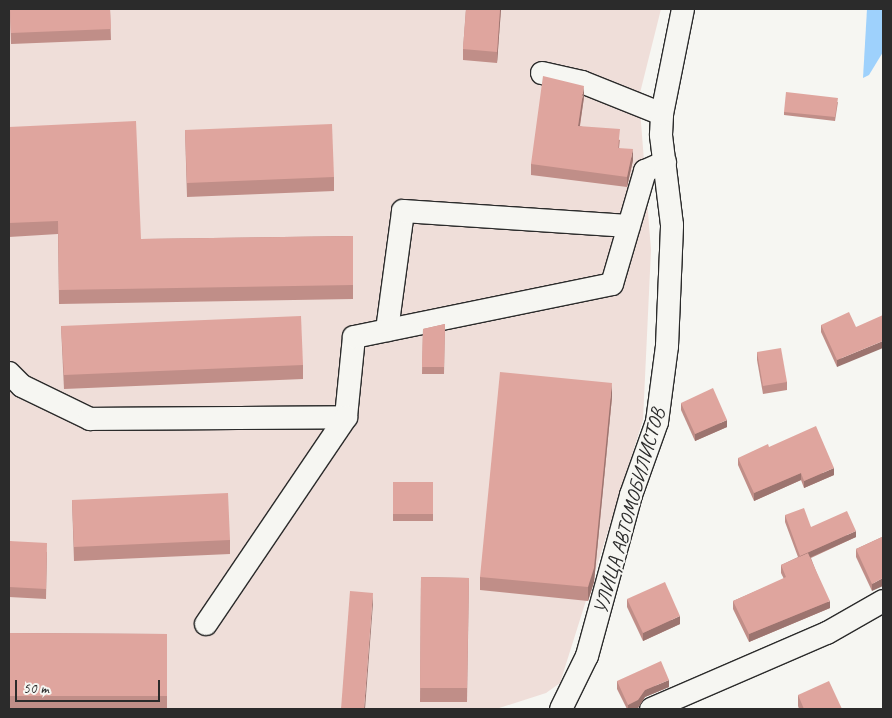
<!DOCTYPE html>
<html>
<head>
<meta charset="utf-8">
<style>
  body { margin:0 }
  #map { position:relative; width:892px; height:718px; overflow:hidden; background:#f6f6f2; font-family:Caveat,sans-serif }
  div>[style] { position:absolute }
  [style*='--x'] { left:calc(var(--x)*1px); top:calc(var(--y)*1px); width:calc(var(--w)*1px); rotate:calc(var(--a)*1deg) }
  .built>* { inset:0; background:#efded9 }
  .water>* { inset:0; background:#9ed1fc }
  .roads { filter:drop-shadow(1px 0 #2b2b2b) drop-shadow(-1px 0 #2b2b2b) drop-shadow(0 1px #2b2b2b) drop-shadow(0 -1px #2b2b2b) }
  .minor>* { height:22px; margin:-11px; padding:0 11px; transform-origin:11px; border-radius:11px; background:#f6f6f2 }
  .wall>* { inset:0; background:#c08e88 }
  .shaded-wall>* { inset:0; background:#9c746f }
  .building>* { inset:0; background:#dfa59e }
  span { translate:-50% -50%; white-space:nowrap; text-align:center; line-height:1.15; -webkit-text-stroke:4px #f6f6f2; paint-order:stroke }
  .street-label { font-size:20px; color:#2b2b2b }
  .frame { position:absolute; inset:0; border:10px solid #2b2b2b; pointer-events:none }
  .scale { position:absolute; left:15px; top:680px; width:145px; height:22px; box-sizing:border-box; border:2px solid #2b2b2b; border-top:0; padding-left:6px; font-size:15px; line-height:18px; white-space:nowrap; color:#2b2b2b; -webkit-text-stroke:4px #f6f6f2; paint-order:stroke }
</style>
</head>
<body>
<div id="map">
  <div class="built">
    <div style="clip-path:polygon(9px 9px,661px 9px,639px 97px,651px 250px,643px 420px,560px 683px,546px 693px,496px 709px,9px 709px)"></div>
  </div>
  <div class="water">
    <div style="clip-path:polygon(867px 9px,883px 9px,883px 52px,869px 75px,863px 78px)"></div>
  </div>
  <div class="roads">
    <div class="minor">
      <div style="--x:542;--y:73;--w:41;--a:12.7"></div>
      <div style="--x:582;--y:82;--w:86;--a:21.8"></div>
      <div style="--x:387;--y:330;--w:120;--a:-82.3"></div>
      <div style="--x:403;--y:211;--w:226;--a:3.8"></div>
      <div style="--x:9;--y:373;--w:18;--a:45"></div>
      <div style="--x:22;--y:386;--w:76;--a:25.9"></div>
      <div style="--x:90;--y:419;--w:256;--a:-0.4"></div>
      <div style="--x:346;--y:417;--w:80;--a:-84.3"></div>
      <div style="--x:354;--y:337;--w:263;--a:-11.6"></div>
      <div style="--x:612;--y:284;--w:118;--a:-73.7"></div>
      <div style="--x:645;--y:171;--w:22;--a:-24"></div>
      <div style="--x:206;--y:624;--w:250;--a:-55.9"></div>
      <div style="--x:561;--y:709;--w:59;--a:-63.9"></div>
      <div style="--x:587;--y:656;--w:167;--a:-74.7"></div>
      <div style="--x:631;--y:495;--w:77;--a:-70.4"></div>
      <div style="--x:657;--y:422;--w:77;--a:-82.5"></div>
      <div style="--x:667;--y:346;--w:121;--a:-87.6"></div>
      <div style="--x:672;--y:225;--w:91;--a:-97"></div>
      <div style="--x:661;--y:135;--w:21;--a:-87"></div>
      <div style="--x:662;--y:114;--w:107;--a:-78.7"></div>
      <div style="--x:651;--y:709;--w:192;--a:-23.4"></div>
      <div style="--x:827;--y:633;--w:64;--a:-29.7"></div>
    </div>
  </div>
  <div class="wall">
    <div style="clip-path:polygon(10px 9px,110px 9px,111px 40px,11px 44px)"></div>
    <div style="clip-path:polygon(466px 9px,501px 9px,497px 63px,463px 60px,463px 49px)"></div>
    <div style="clip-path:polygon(584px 97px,580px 126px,620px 140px,619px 148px,633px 160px,627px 187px,531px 175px,531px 164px)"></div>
    <div style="clip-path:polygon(838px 102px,835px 121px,784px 115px,784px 112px)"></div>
    <div style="clip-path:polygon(9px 127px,141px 239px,353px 236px,353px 299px,59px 304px,58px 234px,9px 237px)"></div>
    <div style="clip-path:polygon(185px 130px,334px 177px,334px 191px,187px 197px)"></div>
    <div style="clip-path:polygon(445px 324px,444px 374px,422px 374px,423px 329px)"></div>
    <div style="clip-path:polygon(821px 325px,856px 327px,837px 367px,821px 332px)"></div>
    <div style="clip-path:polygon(61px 326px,303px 365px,303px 379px,64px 389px)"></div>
    <div style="clip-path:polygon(757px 352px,787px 382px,787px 390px,763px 394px,757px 360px)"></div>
    <div style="clip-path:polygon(612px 397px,594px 582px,588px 601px,480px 590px,480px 577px)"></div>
    <div style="clip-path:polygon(681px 403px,727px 427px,695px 441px,681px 410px)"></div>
    <div style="clip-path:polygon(738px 458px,834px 475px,804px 488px,801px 480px,754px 501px,738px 465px)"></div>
    <div style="clip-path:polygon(393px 482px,433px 482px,433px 521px,393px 521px)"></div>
    <div style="clip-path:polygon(883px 487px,883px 499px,882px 496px,882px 488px)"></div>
    <div style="clip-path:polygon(72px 500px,230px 540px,230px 554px,74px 561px)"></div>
    <div style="clip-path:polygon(785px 515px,811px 527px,856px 537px,811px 558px,830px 608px,749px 642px,733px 609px,733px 601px,784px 579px,781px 573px,781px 565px,798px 557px,785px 522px)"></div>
    <div style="clip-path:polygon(882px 537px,872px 591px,856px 557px,856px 549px)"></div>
    <div style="clip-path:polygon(9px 541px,47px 552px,46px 599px,9px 597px)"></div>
    <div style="clip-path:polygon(421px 577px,469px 578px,467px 702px,420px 702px)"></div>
    <div style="clip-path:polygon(627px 599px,680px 624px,643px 641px,627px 607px)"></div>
    <div style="clip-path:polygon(9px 633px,167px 634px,167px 709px,9px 709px)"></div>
    <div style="clip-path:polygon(617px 681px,669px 687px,645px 697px,638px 708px,635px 709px,627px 709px,617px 689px)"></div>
    <div style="clip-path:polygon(798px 695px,842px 709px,799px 709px,798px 706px)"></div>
  </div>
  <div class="shaded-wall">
    <div style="clip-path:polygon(500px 9px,501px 9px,497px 63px,497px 52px)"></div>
    <div style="clip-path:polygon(584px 86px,584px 97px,578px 137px,578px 126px)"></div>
    <div style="clip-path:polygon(633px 149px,633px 160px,627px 187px,627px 177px)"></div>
    <div style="clip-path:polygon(883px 341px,883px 348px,837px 367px,837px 360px)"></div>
    <div style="clip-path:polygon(612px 383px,612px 397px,594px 582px,588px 601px,588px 587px)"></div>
    <div style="clip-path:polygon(727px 420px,727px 427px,695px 441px,695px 434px)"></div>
    <div style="clip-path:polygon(834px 468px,834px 475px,804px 488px,804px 481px)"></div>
    <div style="clip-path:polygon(801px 473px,801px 480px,754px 501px,754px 493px)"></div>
    <div style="clip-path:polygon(856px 531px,856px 537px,800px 562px,800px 556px)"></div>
    <div style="clip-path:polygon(883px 578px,883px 586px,872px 591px,872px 584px)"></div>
    <div style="clip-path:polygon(373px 593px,373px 603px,365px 709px,364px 709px)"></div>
    <div style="clip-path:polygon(830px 601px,830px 608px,749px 642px,749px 634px)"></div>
    <div style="clip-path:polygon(680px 616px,680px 624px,643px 641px,643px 633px)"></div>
    <div style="clip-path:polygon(669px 680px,669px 687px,645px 697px,638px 708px,635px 709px,628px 709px,628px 705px,645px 690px)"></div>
  </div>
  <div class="building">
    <div style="clip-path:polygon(10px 9px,110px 9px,111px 29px,11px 33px)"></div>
    <div style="clip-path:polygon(466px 9px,500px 9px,497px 52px,463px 49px)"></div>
    <div style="clip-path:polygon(543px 76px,584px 86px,578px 126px,620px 129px,618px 148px,633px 149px,627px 177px,531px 164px)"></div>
    <div style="clip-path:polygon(786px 92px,838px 98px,835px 117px,784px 112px)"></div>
    <div style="clip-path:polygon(136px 121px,141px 239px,353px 236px,353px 285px,59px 290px,58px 221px,9px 223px,9px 127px)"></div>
    <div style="clip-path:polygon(332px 124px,334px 177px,187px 183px,185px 130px)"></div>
    <div style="clip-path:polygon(849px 312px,856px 327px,883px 315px,883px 341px,837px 360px,821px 325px)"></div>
    <div style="clip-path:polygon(301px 316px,303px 365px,64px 375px,61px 326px)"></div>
    <div style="clip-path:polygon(445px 324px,444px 367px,422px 367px,423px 329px)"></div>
    <div style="clip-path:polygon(781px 348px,787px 382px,763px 386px,757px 352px)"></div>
    <div style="clip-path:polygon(500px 372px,612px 383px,594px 568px,588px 587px,480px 577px)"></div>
    <div style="clip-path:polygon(713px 388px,727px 420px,695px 434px,681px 403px)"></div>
    <div style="clip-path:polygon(816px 426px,834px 468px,804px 481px,801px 473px,754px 493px,738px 458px,768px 444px,769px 447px)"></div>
    <div style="clip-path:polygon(393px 482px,433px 482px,433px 514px,393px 514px)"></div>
    <div style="clip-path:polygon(228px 493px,230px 540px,74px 547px,72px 500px)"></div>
    <div style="clip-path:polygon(804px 508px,811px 527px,847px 511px,856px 531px,800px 556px,785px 515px)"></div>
    <div style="clip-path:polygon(882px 537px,883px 540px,883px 578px,872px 584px,856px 549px)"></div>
    <div style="clip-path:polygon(9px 541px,47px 543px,46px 589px,9px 587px)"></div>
    <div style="clip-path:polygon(808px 553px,830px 601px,749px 634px,733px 601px,786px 577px,781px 565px)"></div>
    <div style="clip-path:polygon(421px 577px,469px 578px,467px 688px,420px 688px)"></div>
    <div style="clip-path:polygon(665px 582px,680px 616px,643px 633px,627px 599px)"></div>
    <div style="clip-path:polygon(350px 591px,373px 593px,364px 709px,341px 709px)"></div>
    <div style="clip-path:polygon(9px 633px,167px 634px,167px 696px,9px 696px)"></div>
    <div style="clip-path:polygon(661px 661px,669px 680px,645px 690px,638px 700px,628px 705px,617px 681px)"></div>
    <div style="clip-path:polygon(829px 681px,842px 709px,804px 709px,798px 695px)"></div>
  </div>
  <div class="street-label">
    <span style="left:629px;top:511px;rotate:-74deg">УЛИЦА АВТОМОБИЛИСТОВ</span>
  </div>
  <div class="frame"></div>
  <div class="scale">50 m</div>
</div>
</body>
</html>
